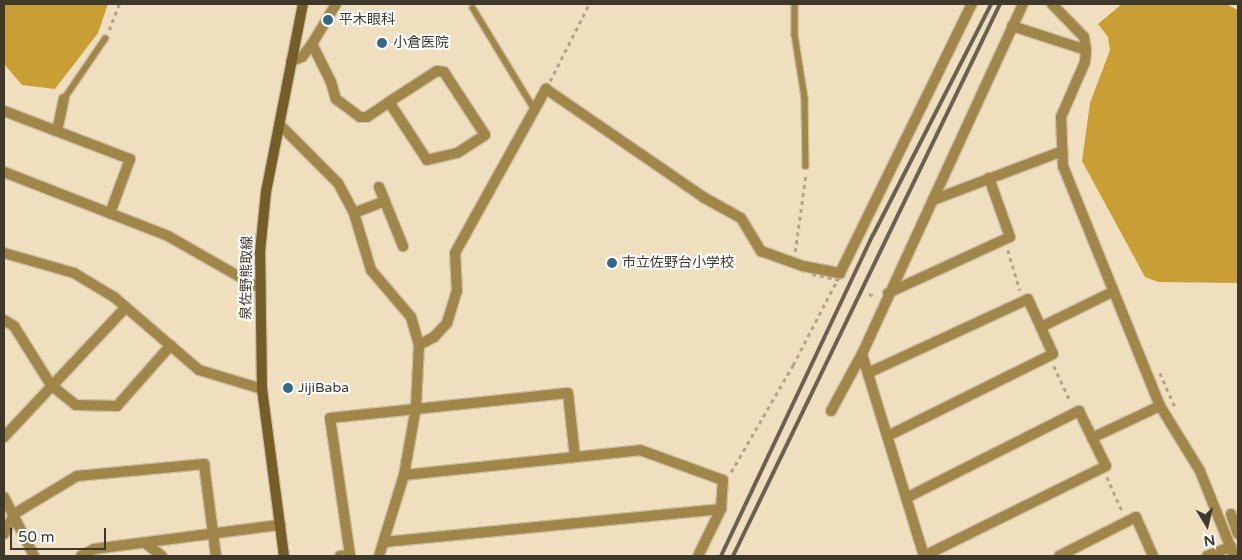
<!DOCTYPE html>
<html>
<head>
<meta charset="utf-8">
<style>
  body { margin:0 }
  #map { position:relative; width:1242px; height:560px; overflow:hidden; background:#efdfbf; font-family:"Varela Round","Noto Sans JP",sans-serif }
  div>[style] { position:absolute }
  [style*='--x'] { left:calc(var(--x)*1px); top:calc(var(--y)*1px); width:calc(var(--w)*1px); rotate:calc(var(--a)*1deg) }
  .water>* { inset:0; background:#c99e35 }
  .path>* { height:2.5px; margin-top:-1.25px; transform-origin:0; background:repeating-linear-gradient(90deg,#b2a58c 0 4px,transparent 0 8px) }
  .roads { filter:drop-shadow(1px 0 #ccbea2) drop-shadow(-1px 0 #ccbea2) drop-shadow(0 1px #ccbea2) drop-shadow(0 -1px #ccbea2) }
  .service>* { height:5.5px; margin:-2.75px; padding:0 2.75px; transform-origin:2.75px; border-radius:2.75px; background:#a1864a }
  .minor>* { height:10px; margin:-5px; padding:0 5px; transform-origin:5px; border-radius:5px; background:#a1864a }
  .tertiary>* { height:10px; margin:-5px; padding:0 5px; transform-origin:5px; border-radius:5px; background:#a1864a }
  .secondary>* { height:10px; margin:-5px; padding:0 5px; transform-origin:5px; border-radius:5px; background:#745d27 }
  .rail>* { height:4px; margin:-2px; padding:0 2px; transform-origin:2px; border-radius:2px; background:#6a6150 }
  .path-bridge>* { height:2.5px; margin-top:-1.25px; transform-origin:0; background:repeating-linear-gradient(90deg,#b2a58c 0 4px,transparent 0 8px) }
  .dots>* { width:14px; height:14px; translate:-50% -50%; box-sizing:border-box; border:2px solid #fff; border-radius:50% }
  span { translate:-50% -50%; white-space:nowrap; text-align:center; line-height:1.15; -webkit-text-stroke:4px #fff; paint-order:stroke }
  .poi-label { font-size:14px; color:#3f392c }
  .left { translate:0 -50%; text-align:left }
  .street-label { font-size:14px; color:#3f392c }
  .frame { position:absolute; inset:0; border:5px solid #3f392c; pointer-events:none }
  .north { position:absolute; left:1182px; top:500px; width:50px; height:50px; -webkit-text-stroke:4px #fff; paint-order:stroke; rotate:171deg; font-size:14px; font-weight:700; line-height:20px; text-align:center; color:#3f392c }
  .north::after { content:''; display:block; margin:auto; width:18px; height:22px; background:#3f392c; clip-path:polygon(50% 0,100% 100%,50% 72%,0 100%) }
  .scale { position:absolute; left:10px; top:528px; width:96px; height:22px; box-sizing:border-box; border:2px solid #3f392c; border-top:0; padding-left:6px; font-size:15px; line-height:18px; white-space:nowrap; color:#3f392c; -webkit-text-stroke:4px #fff; paint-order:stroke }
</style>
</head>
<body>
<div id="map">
  <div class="water">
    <div style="clip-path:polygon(4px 4px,108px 4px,98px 33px,55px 89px,22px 85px,4px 64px)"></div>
    <div style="clip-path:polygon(1122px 4px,1226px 4px,1238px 10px,1238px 283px,1158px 282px,1145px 277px,1082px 161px,1090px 103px,1110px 50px,1108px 37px,1098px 24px)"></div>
  </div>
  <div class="path">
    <div style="--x:109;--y:30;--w:28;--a:-69"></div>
    <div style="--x:550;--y:81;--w:86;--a:-63.1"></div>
    <div style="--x:1008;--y:250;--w:42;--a:73.3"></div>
    <div style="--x:795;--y:252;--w:80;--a:-82.1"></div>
    <div style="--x:869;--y:294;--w:8;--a:23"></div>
    <div style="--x:1054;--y:366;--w:40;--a:65"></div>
    <div style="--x:1160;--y:373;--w:37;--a:66"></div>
    <div style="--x:731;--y:472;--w:124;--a:-59.9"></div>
    <div style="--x:793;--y:365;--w:93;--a:-62.6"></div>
    <div style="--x:1107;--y:477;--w:39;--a:66"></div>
  </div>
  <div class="roads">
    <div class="service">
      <div style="--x:795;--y:4;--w:31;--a:90"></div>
      <div style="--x:795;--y:35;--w:64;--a:81"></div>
      <div style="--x:805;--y:98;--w:68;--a:89.2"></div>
      <div style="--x:473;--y:8;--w:119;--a:58.7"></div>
      <div style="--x:64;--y:99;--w:73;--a:-55.7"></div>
    </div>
    <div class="minor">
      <div style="--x:1052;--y:4;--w:46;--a:45.9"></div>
      <div style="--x:1084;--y:37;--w:13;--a:81"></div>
      <div style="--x:1086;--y:50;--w:12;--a:95"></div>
      <div style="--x:1085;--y:62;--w:60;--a:113.6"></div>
      <div style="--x:1061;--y:117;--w:49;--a:87.7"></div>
      <div style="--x:1063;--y:166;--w:259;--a:68"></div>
      <div style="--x:1160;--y:406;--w:76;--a:58.4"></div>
      <div style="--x:1200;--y:471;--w:92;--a:68.2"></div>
      <div style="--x:1012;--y:26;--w:78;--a:18"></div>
      <div style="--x:312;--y:44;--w:42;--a:63.4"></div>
      <div style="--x:331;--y:82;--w:18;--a:74"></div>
      <div style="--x:336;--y:99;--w:30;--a:37"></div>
      <div style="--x:360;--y:117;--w:7;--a:0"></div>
      <div style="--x:367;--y:117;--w:27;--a:-34"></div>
      <div style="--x:389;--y:102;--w:57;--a:-32.9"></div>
      <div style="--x:437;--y:71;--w:7;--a:8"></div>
      <div style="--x:444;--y:72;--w:75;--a:56.9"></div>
      <div style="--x:485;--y:135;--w:33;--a:147"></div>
      <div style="--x:457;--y:153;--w:31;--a:167"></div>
      <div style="--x:427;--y:160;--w:69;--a:-123.2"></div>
      <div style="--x:291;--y:61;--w:12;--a:-20"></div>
      <div style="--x:302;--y:57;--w:16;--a:-52"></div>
      <div style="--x:312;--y:44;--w:47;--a:-59"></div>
      <div style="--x:4;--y:111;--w:135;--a:20.9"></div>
      <div style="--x:130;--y:159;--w:58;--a:110.3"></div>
      <div style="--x:279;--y:124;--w:83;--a:45"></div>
      <div style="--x:338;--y:183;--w:34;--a:62"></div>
      <div style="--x:354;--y:213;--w:59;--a:73.4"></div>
      <div style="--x:371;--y:270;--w:62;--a:49.6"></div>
      <div style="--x:411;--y:317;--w:29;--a:74"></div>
      <div style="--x:419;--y:345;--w:62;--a:92.8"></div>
      <div style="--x:416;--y:407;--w:69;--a:100"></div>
      <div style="--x:404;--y:475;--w:85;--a:107.2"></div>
      <div style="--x:57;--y:131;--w:33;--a:-78"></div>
      <div style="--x:4;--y:172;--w:176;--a:21.3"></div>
      <div style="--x:168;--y:236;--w:105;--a:29.7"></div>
      <div style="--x:379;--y:187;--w:64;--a:67.9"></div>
      <div style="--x:933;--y:200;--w:136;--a:-20.7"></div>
      <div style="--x:354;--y:213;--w:33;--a:-21"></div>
      <div style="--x:4;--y:253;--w:73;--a:15.9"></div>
      <div style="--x:74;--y:273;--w:47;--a:31"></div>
      <div style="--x:114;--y:297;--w:112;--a:40.7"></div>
      <div style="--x:199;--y:370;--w:66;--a:16.8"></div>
      <div style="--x:888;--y:293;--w:134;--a:-24.7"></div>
      <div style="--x:1010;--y:237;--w:63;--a:-109.6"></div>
      <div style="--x:4;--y:320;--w:12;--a:31"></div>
      <div style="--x:14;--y:326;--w:70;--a:57.9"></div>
      <div style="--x:51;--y:385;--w:32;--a:39"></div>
      <div style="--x:76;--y:405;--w:41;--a:1.4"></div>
      <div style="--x:117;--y:406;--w:81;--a:-48.5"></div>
      <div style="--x:1041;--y:327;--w:79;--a:-26.2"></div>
      <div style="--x:419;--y:345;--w:17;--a:-28"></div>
      <div style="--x:434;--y:337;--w:19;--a:-47"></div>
      <div style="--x:447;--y:323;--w:34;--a:-73"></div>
      <div style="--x:457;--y:291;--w:38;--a:-93"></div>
      <div style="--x:455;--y:253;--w:188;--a:-61"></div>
      <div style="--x:546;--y:89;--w:191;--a:34.5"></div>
      <div style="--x:703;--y:197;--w:43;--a:28.9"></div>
      <div style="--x:741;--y:218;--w:39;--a:59"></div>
      <div style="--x:761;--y:251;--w:45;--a:19.7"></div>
      <div style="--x:803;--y:266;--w:38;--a:11"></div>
      <div style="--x:840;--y:273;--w:300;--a:-63.9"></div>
      <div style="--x:868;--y:373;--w:176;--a:-24.8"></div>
      <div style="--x:1028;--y:299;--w:60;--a:65.6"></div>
      <div style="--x:1053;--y:354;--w:184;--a:153.6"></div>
      <div style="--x:831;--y:411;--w:65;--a:-61.5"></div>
      <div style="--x:4;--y:437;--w:178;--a:-46.8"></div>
      <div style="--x:1092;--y:438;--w:75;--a:-25.2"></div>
      <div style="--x:404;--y:475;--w:237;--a:-6"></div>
      <div style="--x:640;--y:450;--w:88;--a:19.9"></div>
      <div style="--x:723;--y:480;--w:29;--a:94"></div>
      <div style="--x:721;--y:509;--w:52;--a:116.1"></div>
      <div style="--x:4;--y:497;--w:66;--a:63"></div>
      <div style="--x:906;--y:498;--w:194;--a:-26.7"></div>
      <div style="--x:1079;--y:411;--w:61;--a:63.9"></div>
      <div style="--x:1106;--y:466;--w:203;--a:153.7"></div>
      <div style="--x:1231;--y:514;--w:21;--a:71"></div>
      <div style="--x:4;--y:534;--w:22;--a:-63"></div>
      <div style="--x:14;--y:514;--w:74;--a:-31.1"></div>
      <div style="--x:77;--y:476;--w:128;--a:-5.4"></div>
      <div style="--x:204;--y:464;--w:93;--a:82.6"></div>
      <div style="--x:384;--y:542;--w:339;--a:-5.6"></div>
      <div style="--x:145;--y:543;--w:21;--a:37"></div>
      <div style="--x:81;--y:556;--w:15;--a:-28"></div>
      <div style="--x:94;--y:549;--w:188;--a:-7.4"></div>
      <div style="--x:340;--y:556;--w:10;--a:-6"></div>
      <div style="--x:350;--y:555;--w:138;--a:-98.3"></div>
      <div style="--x:330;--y:418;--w:239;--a:-6"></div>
      <div style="--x:568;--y:393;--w:64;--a:83.8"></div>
      <div style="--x:1059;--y:556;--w:86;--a:-26.9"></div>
      <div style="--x:1136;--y:517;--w:43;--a:66.4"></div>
      <div style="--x:1207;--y:556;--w:26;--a:-21"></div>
    </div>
    <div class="tertiary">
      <div style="--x:924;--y:556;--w:211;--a:-107.1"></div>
      <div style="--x:862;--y:354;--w:385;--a:-65.3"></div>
    </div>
    <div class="secondary">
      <div style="--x:284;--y:556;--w:168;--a:-97.5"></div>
      <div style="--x:262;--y:389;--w:137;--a:-90.8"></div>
      <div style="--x:260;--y:252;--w:60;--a:-84.3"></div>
      <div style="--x:266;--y:192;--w:192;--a:-78.9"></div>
    </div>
  </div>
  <div class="rail">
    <div style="--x:721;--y:556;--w:355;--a:-64.7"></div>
    <div style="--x:873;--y:235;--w:259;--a:-62.9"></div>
    <div style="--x:733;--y:556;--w:613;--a:-64.19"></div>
  </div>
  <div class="path-bridge">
    <div style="--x:812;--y:274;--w:29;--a:12"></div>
  </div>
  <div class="dots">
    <div style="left:328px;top:20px;background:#356885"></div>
    <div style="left:382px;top:43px;background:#356885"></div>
    <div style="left:612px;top:263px;background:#356885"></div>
    <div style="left:288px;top:388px;background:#356885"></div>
  </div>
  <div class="poi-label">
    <span class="left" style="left:339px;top:20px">平木眼科</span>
    <span class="left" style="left:393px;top:43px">小倉医院</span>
    <span class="left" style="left:622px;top:263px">市立佐野台小学校</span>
    <span class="left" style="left:298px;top:388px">JijiBaba</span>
  </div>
  <div class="street-label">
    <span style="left:247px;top:278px;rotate:-89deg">泉佐野熊取線</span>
  </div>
  <div class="frame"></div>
  <div class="north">N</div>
  <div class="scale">50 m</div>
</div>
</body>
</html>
